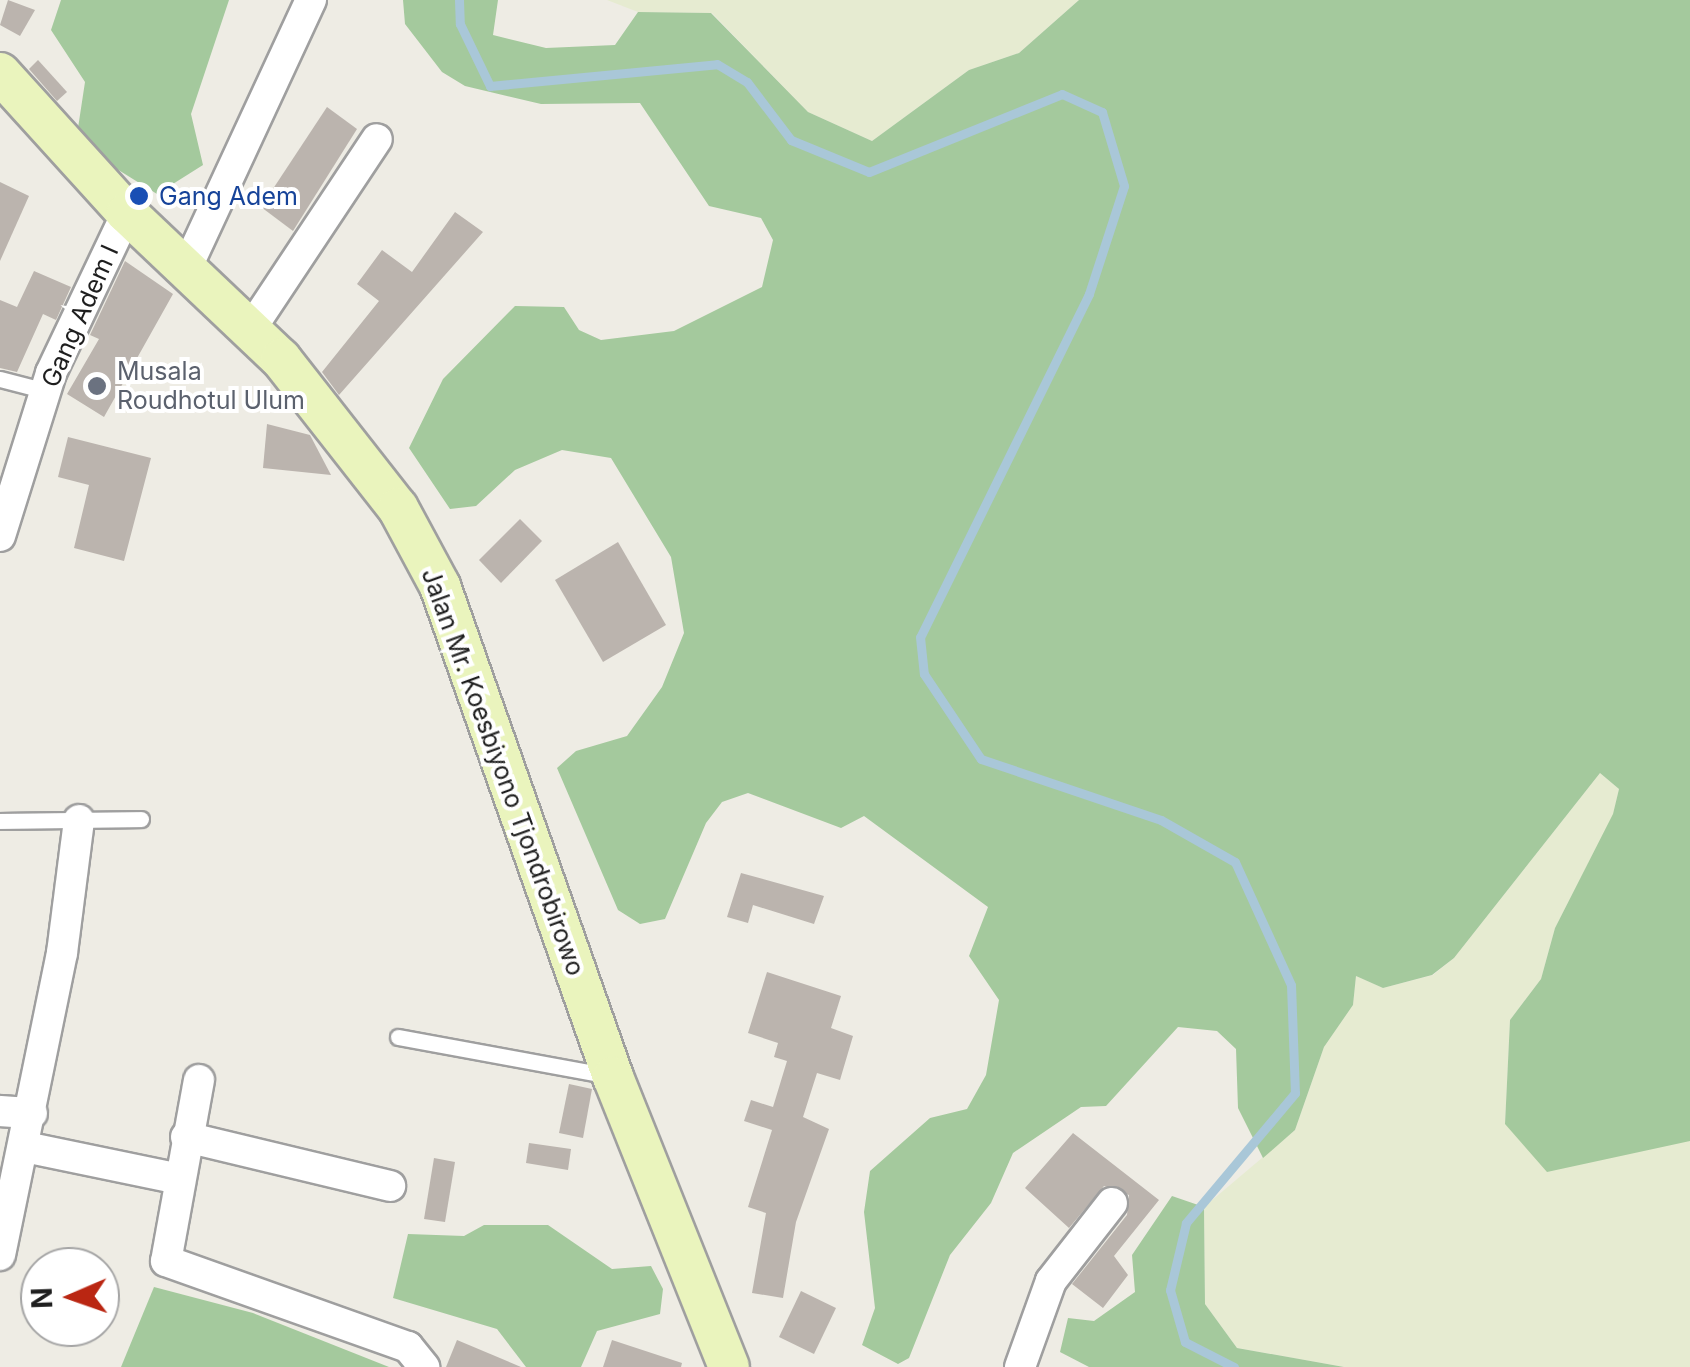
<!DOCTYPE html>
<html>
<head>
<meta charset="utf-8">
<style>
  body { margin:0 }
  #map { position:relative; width:1690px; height:1367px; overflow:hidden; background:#eeece4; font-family:Inter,sans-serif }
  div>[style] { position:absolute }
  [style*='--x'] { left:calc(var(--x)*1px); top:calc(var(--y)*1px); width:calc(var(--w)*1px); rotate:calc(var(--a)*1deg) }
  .farmland>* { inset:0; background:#e6ebd1 }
  .forest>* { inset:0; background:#a4c99d }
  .stream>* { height:9px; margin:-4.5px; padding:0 4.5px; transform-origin:4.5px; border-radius:4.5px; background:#a9c7d8 }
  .building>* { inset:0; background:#bbb4ae }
  .roads { filter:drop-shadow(2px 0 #9f9f9f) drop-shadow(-2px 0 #9f9f9f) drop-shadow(0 2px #9f9f9f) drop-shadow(0 -2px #9f9f9f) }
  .service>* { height:15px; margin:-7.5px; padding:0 7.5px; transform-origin:7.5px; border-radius:7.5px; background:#fff }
  .minor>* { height:30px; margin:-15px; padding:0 15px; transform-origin:15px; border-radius:15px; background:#fff }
  .secondary>* { height:40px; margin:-20px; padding:0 20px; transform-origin:20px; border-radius:20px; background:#eaf4bd }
  .dots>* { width:28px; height:28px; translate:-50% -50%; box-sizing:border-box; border:5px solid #fff; border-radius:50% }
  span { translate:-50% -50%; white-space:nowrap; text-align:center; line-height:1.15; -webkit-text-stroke:8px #fff; paint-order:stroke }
  .transit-label { font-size:25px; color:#164399 }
  .left { translate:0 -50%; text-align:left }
  .street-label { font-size:25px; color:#1e1e1e }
  .worship-label { font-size:25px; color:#5b616d }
  .north { position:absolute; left:20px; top:1247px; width:100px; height:100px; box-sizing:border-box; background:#fff; border:2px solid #a5a5a5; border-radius:50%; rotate:268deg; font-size:28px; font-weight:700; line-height:40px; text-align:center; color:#1e1e1e }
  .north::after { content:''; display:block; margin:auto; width:35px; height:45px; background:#ba2612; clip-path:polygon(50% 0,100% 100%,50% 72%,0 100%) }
</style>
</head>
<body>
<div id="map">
  <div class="farmland">
    <div style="clip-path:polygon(607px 0,1079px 0,1019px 53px,969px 70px,872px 141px,808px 112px,712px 13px,638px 12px)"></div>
    <div style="clip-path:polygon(1600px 773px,1619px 789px,1613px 815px,1555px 928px,1541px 979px,1510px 1020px,1505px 1124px,1690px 1141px,1690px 1367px,1344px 1367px,1237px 1348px,1205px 1304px,1204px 1207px,1295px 1130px,1324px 1047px,1353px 1005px,1356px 976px,1383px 988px,1433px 975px,1454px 958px)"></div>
  </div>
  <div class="forest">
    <div style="clip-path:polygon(61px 0,229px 0,191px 114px,203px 165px,157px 194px,104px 161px,78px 128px,85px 82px,51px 30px)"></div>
    <div style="clip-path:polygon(403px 0,498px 0,493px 35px,546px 48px,615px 45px,638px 12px,711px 13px,808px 112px,872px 141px,969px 70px,1019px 53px,1079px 0,1690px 0,1690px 1141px,1547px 1172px,1505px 1124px,1510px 1020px,1541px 979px,1555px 928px,1613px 814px,1619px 789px,1600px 773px,1454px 958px,1432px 975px,1383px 988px,1356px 976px,1353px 1005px,1324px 1047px,1295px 1130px,1263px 1158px,1238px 1108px,1236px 1049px,1217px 1031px,1178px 1027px,1106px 1106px,1081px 1107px,1013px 1153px,991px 1203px,950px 1255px,909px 1358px,898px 1364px,862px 1345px,875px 1308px,864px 1212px,870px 1171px,930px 1118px,967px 1109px,986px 1075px,999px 1000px,969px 956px,988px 907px,864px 816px,841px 828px,748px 793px,722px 802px,706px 823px,665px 919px,640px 924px,618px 910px,557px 768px,576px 751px,627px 736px,662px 687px,684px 633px,671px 557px,611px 458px,562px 450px,515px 470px,476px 506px,450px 509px,409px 448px,443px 379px,515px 306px,564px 307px,579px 330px,601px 340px,674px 331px,762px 287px,773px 240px,761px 218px,709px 206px,640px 103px,541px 104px,465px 86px,442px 72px,405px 24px)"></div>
    <div style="clip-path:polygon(1172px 1196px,1204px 1207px,1205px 1304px,1237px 1348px,1344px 1367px,1089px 1367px,1060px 1352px,1068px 1318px,1094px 1321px,1135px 1292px,1132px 1255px)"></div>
    <div style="clip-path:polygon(484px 1225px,548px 1225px,612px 1269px,651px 1266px,663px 1289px,660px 1314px,597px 1331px,581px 1367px,526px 1367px,497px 1329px,393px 1298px,408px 1234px,464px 1236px)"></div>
    <div style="clip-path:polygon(154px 1287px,253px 1313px,389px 1367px,121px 1367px)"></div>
  </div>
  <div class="stream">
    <div style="--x:459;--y:0;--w:24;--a:88"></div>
    <div style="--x:460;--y:24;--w:69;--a:64.2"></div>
    <div style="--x:490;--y:86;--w:228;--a:-5.5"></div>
    <div style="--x:717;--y:64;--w:35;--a:31"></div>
    <div style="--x:747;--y:82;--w:73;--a:52.8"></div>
    <div style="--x:791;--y:140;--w:84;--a:22.3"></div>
    <div style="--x:869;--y:172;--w:208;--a:-22"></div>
    <div style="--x:1062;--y:94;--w:44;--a:24.2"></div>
    <div style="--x:1102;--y:112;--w:77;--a:73.4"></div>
    <div style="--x:1124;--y:186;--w:114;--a:108"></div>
    <div style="--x:1089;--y:294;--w:382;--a:116.2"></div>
    <div style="--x:920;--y:637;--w:37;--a:84"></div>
    <div style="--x:924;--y:674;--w:102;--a:56.2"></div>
    <div style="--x:981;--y:759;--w:190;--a:18.7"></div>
    <div style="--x:1161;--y:820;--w:85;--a:29.6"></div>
    <div style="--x:1235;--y:862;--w:135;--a:65.5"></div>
    <div style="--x:1291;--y:985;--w:108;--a:87.9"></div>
    <div style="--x:1295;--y:1093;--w:170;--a:130"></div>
    <div style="--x:1186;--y:1223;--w:69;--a:103.4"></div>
    <div style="--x:1170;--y:1290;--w:54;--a:73.9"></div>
    <div style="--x:1185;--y:1342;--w:55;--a:27"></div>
  </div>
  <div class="building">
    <div style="clip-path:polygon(8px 0,35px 10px,20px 36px,0 25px)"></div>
    <div style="clip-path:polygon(38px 60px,67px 92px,57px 101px,29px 69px)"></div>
    <div style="clip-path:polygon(327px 107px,357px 129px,293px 231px,261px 207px)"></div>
    <div style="clip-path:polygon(0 182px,29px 196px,0 261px)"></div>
    <div style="clip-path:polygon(455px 212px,483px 232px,339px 395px,322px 372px,379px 301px,357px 284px,382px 250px,412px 272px)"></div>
    <div style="clip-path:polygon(125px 261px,173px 294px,104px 417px,67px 394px,99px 339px,90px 335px)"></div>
    <div style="clip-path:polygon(34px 271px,71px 287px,56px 320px,43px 314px,17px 372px,0 368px,0 300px,17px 307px)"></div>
    <div style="clip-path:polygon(267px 424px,310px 435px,331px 475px,263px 468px)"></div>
    <div style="clip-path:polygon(68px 437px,151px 458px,124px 561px,74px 548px,89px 485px,58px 477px)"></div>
    <div style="clip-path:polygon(520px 519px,542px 541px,501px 583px,479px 560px)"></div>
    <div style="clip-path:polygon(618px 542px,666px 625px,603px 662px,555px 580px)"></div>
    <div style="clip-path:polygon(741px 873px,824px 896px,814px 924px,753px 905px,748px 923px,727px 917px)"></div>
    <div style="clip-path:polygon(767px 972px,841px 996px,831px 1028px,853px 1036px,840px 1080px,817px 1073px,803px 1117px,829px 1129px,796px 1222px,783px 1298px,752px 1293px,766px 1213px,748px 1207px,772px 1130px,744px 1121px,751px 1100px,773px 1107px,787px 1061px,774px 1057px,778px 1043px,748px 1033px)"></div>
    <div style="clip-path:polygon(569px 1084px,592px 1089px,583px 1138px,559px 1133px)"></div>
    <div style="clip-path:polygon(1073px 1133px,1159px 1200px,1114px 1256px,1128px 1275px,1103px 1308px,1072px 1284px,1127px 1215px,1129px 1195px,1104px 1186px,1069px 1228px,1025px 1188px)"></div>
    <div style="clip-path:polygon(529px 1143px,571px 1149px,568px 1170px,526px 1163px)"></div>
    <div style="clip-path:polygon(434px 1158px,455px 1162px,445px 1222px,424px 1219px)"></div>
    <div style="clip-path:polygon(801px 1291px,836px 1308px,814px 1354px,779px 1337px)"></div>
    <div style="clip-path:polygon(457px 1340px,521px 1367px,446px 1367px)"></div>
    <div style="clip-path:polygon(612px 1340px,682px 1363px,681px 1367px,603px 1367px)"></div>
  </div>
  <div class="roads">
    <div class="service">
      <div style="--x:0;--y:379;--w:48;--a:14.6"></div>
      <div style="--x:0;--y:821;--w:141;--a:-0.8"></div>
      <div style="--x:398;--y:1037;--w:216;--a:10.4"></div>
    </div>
    <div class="minor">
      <div style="--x:186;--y:269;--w:297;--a:-65.1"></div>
      <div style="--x:250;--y:330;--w:229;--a:-56.4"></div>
      <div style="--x:0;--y:536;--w:171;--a:-72.6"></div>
      <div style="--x:51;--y:373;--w:177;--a:-64.6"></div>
      <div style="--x:199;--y:1080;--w:184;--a:100.3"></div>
      <div style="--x:166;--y:1261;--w:257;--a:19.6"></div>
      <div style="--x:408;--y:1347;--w:26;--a:51"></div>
      <div style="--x:0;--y:1111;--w:32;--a:4"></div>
      <div style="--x:186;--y:1137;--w:210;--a:13.5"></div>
      <div style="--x:25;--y:1147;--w:153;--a:11.7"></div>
      <div style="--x:0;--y:1255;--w:308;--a:-78.4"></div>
      <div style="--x:62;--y:953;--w:134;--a:-82.7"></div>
      <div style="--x:1020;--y:1367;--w:91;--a:-70.2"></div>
      <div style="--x:1051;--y:1281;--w:99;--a:-52"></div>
    </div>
    <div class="secondary">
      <div style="--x:0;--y:73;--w:189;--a:47.8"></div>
      <div style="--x:127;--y:213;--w:212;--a:43.5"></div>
      <div style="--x:281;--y:359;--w:189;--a:51.9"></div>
      <div style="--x:398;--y:508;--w:89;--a:61.7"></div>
      <div style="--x:440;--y:586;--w:521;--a:70.59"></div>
      <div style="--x:613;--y:1077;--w:312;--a:68.2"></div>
    </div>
  </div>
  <div class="dots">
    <div style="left:139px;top:196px;background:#1a4fb4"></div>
    <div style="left:97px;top:386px;background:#6b7280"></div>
  </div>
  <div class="transit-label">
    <span class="left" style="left:159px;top:196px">Gang Adem</span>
  </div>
  <div class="street-label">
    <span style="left:80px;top:316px;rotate:-66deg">Gang Adem I</span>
    <span style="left:503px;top:772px;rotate:70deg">Jalan Mr. Koesbiyono Tjondrobirowo</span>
  </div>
  <div class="worship-label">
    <span class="left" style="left:117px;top:386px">Musala<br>Roudhotul Ulum</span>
  </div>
  <div class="north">N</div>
</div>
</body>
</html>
